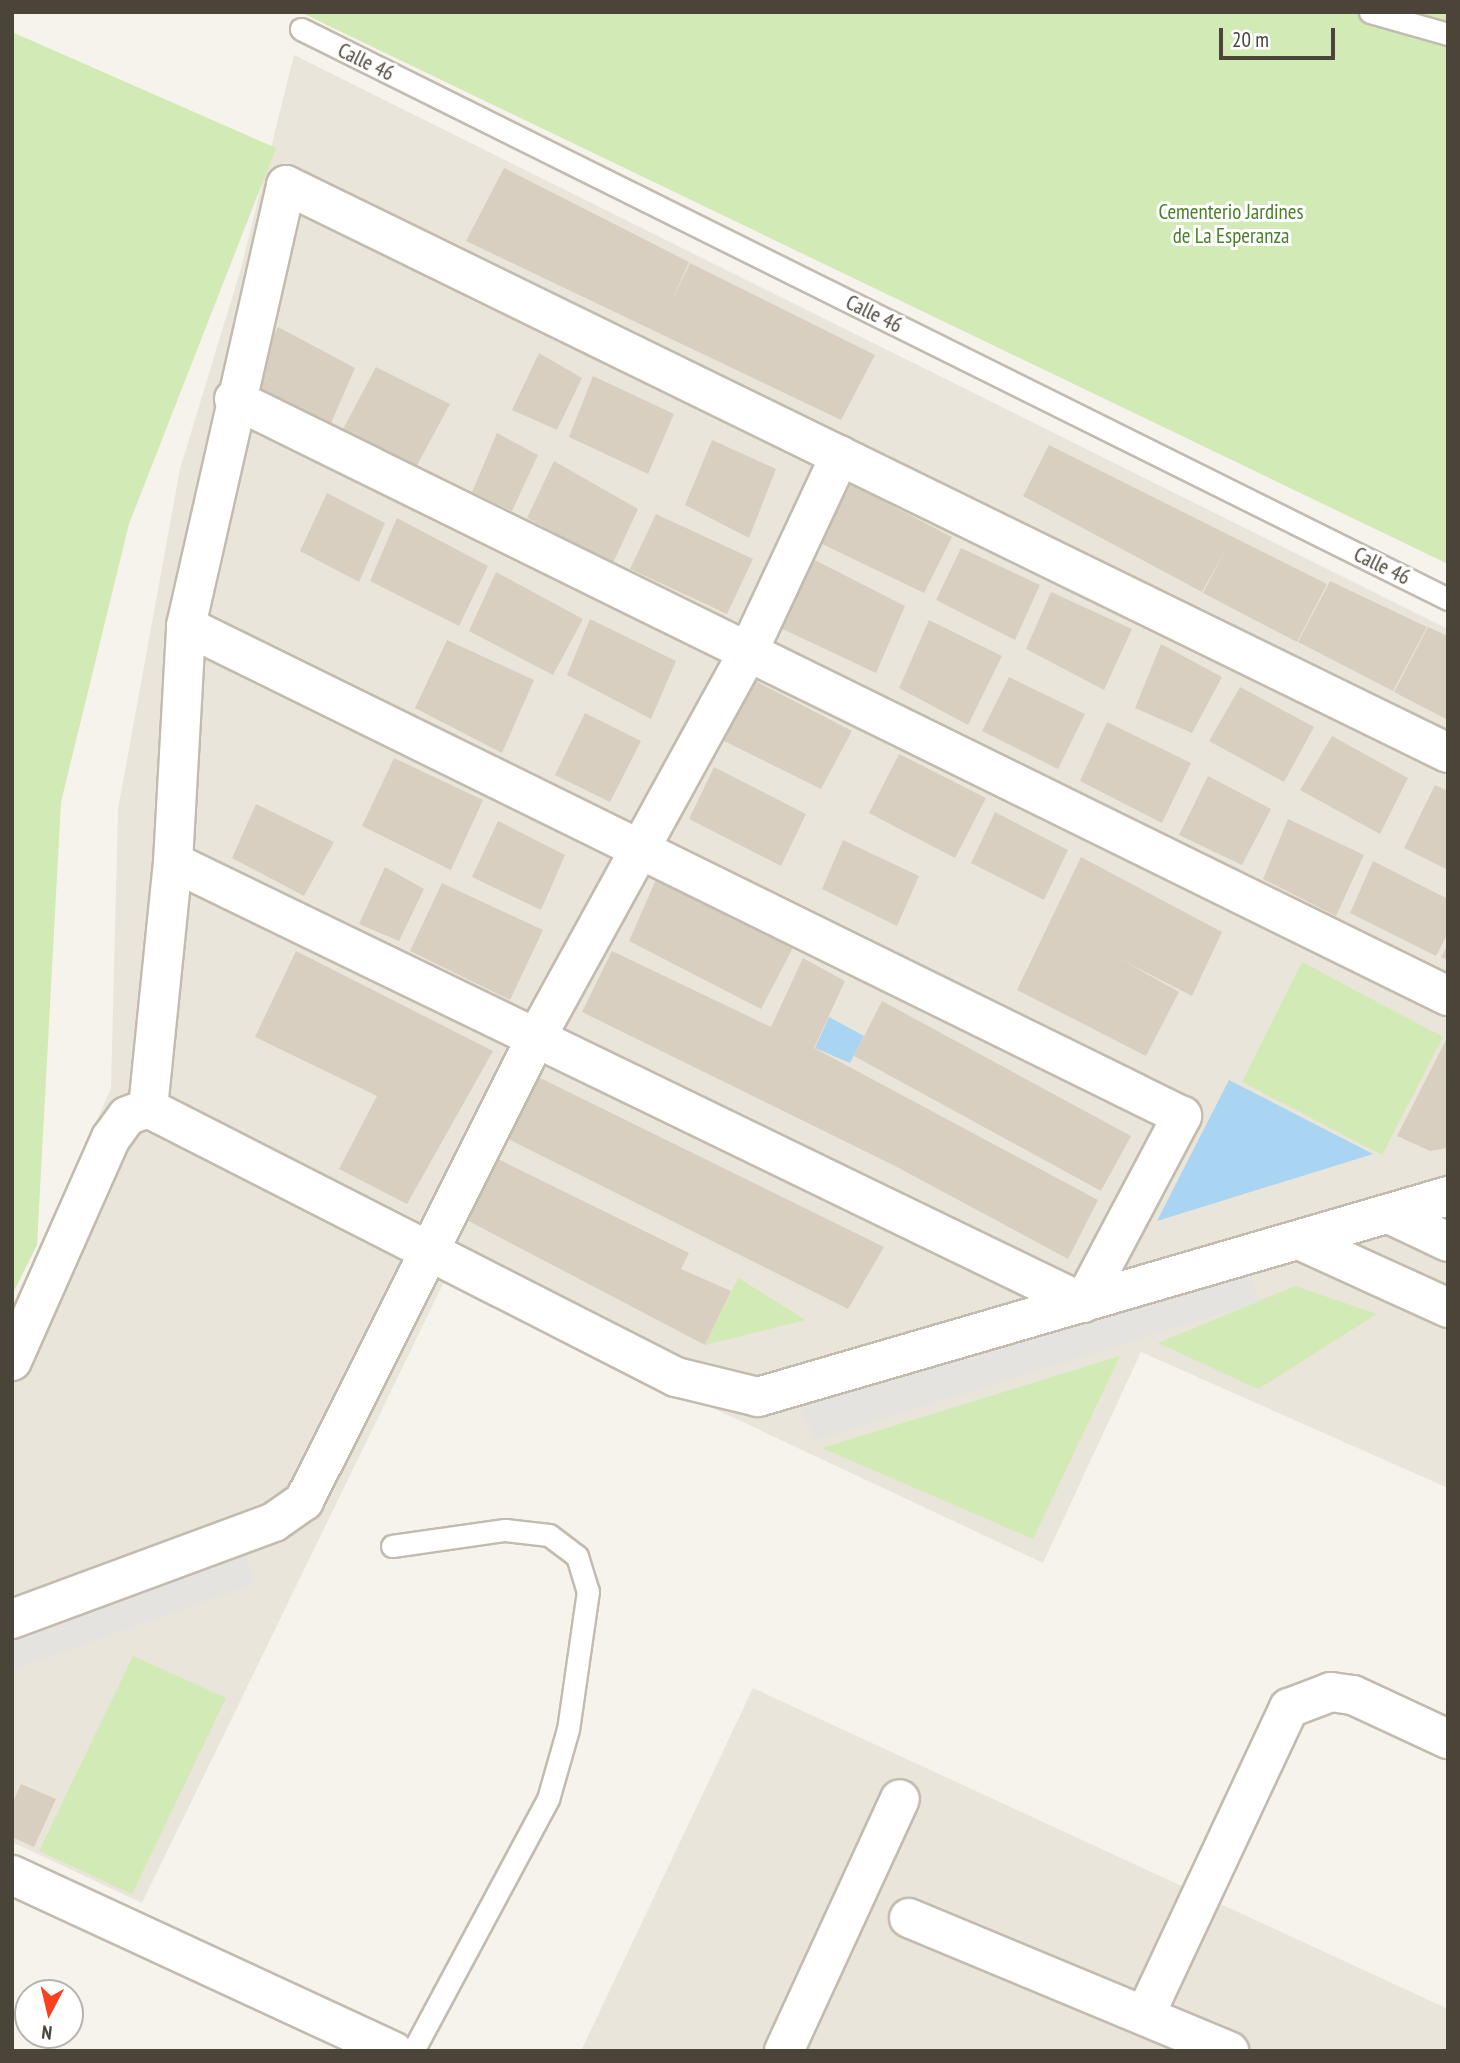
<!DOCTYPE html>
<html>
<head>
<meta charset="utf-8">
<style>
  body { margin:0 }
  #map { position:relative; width:1460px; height:2063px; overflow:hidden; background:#f6f3ec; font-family:"PT Sans Narrow",sans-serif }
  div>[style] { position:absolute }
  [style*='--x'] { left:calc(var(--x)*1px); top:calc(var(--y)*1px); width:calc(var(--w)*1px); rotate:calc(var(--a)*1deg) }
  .residential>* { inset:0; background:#eae5da }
  .green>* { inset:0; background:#d2eab5 }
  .parking>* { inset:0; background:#e5e3e0 }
  .water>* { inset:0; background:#a9d4f2 }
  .building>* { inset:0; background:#d8cfc1 }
  .roads { filter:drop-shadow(2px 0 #c2bbae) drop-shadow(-2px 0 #c2bbae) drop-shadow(0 2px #c2bbae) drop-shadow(0 -2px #c2bbae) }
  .lane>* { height:21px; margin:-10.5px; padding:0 10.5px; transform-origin:10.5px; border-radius:10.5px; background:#fff }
  .street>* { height:38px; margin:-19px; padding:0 19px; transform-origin:19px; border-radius:19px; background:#fff }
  span { translate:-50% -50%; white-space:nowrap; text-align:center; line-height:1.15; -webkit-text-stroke:6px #fff; paint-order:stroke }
  .street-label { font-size:21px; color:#4b4439 }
  .park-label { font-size:21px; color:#4a7f2a }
  .frame { position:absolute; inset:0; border:14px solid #4b4439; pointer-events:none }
  .north { position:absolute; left:14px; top:1979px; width:70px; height:70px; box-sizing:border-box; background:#fff; border:2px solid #b7b4b0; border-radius:50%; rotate:187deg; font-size:19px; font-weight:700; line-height:28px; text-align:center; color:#4b4439 }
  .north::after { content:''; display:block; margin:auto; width:24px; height:32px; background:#fc3f1d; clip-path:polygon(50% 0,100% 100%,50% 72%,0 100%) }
  .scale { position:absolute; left:1219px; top:28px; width:116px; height:32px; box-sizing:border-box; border:4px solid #4b4439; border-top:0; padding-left:9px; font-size:21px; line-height:24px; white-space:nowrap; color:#4b4439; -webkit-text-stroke:5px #fff; paint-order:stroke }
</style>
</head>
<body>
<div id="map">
  <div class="residential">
    <div style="clip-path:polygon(294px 55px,1448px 629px,1448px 1488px,1141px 1352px,1043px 1563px,444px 1282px,142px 1903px,12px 1842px,12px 1317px,111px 1088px,118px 809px,180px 469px,241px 268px)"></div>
    <div style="clip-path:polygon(753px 1688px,1448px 2009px,1448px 2051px,581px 2051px)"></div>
  </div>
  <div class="green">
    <div style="clip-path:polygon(300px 12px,1448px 12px,1448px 564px)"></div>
    <div style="clip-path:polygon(12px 32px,276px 148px,129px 524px,61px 802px,37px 1245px,12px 1295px)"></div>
    <div style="clip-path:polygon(1302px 962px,1443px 1037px,1382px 1155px,1242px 1082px)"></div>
    <div style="clip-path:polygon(738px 1278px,806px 1320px,705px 1345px)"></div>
    <div style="clip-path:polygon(1295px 1286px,1377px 1314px,1258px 1389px,1158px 1343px)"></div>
    <div style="clip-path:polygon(1120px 1356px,1033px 1539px,822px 1448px)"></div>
    <div style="clip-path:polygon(133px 1656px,226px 1698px,132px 1894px,39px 1851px)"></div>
  </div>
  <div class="parking">
    <div style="clip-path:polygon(1249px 1264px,1258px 1302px,815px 1440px,798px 1405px)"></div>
    <div style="clip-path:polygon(246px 1553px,254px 1584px,12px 1670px,12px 1635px)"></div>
  </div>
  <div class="water">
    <div style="clip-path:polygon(829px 1017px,864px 1036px,850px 1063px,815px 1048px)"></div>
    <div style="clip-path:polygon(1229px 1080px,1373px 1154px,1157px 1221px)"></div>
  </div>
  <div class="building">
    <div style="clip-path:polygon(504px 168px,689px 262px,671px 303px,690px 263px,875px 355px,841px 420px,466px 241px)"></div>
    <div style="clip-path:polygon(278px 327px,355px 368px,328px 430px,246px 388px)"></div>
    <div style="clip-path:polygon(539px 353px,582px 378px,557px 430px,512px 410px)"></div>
    <div style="clip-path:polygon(376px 367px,450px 404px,416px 467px,343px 429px)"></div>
    <div style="clip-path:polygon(593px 376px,674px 414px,648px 474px,569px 437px)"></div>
    <div style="clip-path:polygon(497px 433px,538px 455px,512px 511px,472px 492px)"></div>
    <div style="clip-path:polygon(712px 440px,776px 469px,749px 538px,685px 505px)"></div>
    <div style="clip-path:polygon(1049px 445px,1327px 584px,1297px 642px,1203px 593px,1227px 547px,1202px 592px,1023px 496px)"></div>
    <div style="clip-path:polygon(554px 461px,638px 509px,612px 565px,527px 518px)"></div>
    <div style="clip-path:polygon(845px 481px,952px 537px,924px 593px,816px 541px)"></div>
    <div style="clip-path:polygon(327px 493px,385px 523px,359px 582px,300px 551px)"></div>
    <div style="clip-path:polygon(656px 514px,753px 559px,727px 614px,630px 569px)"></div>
    <div style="clip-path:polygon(397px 518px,488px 566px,459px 626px,370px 581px)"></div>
    <div style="clip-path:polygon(961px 548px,1040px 585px,1015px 640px,936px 600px)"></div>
    <div style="clip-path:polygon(803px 554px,905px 606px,876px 673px,772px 624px)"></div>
    <div style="clip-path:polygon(496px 572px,583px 619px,553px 675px,469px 631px)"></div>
    <div style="clip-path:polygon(1330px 581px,1427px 627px,1393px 691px,1298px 642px)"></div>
    <div style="clip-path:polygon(1051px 592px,1132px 629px,1104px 690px,1026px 649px)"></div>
    <div style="clip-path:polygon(590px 619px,676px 661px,651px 719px,567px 675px)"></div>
    <div style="clip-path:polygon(929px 620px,1002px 656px,968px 725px,899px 688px)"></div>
    <div style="clip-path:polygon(1428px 627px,1448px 636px,1448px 720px,1394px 692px)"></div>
    <div style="clip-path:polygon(447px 640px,534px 680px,502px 753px,415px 708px)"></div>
    <div style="clip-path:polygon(1161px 644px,1222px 677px,1192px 733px,1135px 708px)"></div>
    <div style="clip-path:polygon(1009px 677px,1085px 714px,1058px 769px,982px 731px)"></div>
    <div style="clip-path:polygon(752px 679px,852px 731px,821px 789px,722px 740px)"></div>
    <div style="clip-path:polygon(1240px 687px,1314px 727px,1284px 782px,1209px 741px)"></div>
    <div style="clip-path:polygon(585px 713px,641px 741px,610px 802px,555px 775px)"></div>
    <div style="clip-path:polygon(1107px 722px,1191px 763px,1162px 823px,1080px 781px)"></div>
    <div style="clip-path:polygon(1332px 736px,1408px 778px,1380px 834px,1300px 790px)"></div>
    <div style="clip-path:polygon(899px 754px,986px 798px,955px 858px,869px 813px)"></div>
    <div style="clip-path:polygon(394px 758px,483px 800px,451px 870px,362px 826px)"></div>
    <div style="clip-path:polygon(714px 767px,806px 814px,781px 866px,689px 819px)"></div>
    <div style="clip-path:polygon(1208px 776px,1271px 809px,1242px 865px,1179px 835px)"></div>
    <div style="clip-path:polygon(1435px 785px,1448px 791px,1448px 870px,1404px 848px)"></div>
    <div style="clip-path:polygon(256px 804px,334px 842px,304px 896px,232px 858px)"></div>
    <div style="clip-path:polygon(995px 812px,1068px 850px,1044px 900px,971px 863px)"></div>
    <div style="clip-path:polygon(1288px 819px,1364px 855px,1336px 916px,1263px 879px)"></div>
    <div style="clip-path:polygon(498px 821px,565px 855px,541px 910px,472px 877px)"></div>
    <div style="clip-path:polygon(843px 840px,919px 876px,897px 926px,822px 889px)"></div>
    <div style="clip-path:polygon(1081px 857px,1222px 932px,1192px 996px,1120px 959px,1179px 992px,1146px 1056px,1017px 990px)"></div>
    <div style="clip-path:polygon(1373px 861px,1448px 899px,1448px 933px,1436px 956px,1350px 913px)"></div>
    <div style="clip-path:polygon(385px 867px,424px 889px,399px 941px,359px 924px)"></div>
    <div style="clip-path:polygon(659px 873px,795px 944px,761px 1009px,629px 941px)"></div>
    <div style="clip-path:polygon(442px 883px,543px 930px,510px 1000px,410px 951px)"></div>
    <div style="clip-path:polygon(1448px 944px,1448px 960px,1441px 957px)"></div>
    <div style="clip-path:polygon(296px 951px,493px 1051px,407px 1204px,339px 1169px,377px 1096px,255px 1037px)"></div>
    <div style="clip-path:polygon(612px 951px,771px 1027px,803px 958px,845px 981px,814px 1048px,1098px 1200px,1068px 1259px,895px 1166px,582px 1012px)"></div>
    <div style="clip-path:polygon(882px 1001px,1131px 1136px,1101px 1191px,854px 1056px)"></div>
    <div style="clip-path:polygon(1448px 1036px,1448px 1148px,1430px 1151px,1397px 1136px)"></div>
    <div style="clip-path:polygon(528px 1072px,884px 1247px,848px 1309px,498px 1134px)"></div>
    <div style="clip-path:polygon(492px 1156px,689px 1253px,681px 1269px,731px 1291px,705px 1345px,461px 1217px)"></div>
    <div style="clip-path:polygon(21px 1784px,56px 1799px,34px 1847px,12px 1837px,12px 1804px)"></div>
  </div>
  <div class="roads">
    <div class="lane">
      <div style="--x:1370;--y:12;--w:81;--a:15.8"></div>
      <div style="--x:301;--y:29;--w:1281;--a:26.43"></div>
      <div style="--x:392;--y:1546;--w:114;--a:-8.1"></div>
      <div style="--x:505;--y:1530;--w:44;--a:6.5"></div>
      <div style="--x:549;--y:1535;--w:35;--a:37"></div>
      <div style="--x:577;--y:1556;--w:37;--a:73"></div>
      <div style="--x:588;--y:1591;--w:139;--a:98.2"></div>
      <div style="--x:568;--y:1729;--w:73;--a:105.9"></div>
      <div style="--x:548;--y:1799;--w:286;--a:118.2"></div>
    </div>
    <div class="street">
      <div style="--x:234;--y:399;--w:1353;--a:26.19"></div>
      <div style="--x:173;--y:862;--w:1011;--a:25.86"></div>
      <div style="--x:1083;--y:1303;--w:212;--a:-62.1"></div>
      <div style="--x:1182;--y:1116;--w:1110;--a:-153.8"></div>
      <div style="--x:148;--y:1108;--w:247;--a:-84.2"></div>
      <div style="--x:173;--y:862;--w:236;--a:-86.8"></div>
      <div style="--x:186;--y:626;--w:452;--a:-77.2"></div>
      <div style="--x:286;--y:185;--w:1293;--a:26.05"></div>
      <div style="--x:1389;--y:1214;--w:65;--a:25.4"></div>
      <div style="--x:1299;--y:1240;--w:164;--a:24.5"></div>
      <div style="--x:12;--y:1361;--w:244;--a:-66.1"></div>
      <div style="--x:111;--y:1138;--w:27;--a:-54"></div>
      <div style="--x:127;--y:1116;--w:22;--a:-21"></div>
      <div style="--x:148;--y:1108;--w:593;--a:27"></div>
      <div style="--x:676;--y:1377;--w:84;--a:13.7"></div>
      <div style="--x:758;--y:1397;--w:719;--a:-16.24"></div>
      <div style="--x:12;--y:1619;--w:279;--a:-20.3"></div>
      <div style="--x:274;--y:1522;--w:37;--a:-35"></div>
      <div style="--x:304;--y:1501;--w:518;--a:-63.39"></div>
      <div style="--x:536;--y:1038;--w:440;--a:-61.2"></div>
      <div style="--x:748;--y:652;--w:217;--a:-64.9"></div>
      <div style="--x:12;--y:1875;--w:420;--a:24.8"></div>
      <div style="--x:909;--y:1918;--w:347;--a:22.6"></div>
      <div style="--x:1146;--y:2013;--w:337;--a:-64.9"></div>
      <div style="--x:1289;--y:1708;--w:45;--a:-20.9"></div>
      <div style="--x:1331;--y:1692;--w:22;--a:8"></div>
      <div style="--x:1353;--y:1695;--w:105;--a:24.9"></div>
      <div style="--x:784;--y:2051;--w:277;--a:-65.3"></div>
    </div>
  </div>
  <div class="street-label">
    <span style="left:366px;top:62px;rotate:26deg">Calle 46</span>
    <span style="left:874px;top:314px;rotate:26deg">Calle 46</span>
    <span style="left:1382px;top:566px;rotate:26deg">Calle 46</span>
  </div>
  <div class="park-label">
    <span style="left:1231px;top:224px">Cementerio Jardines<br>de La Esperanza</span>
  </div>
  <div class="frame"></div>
  <div class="north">N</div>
  <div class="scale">20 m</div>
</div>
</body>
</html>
